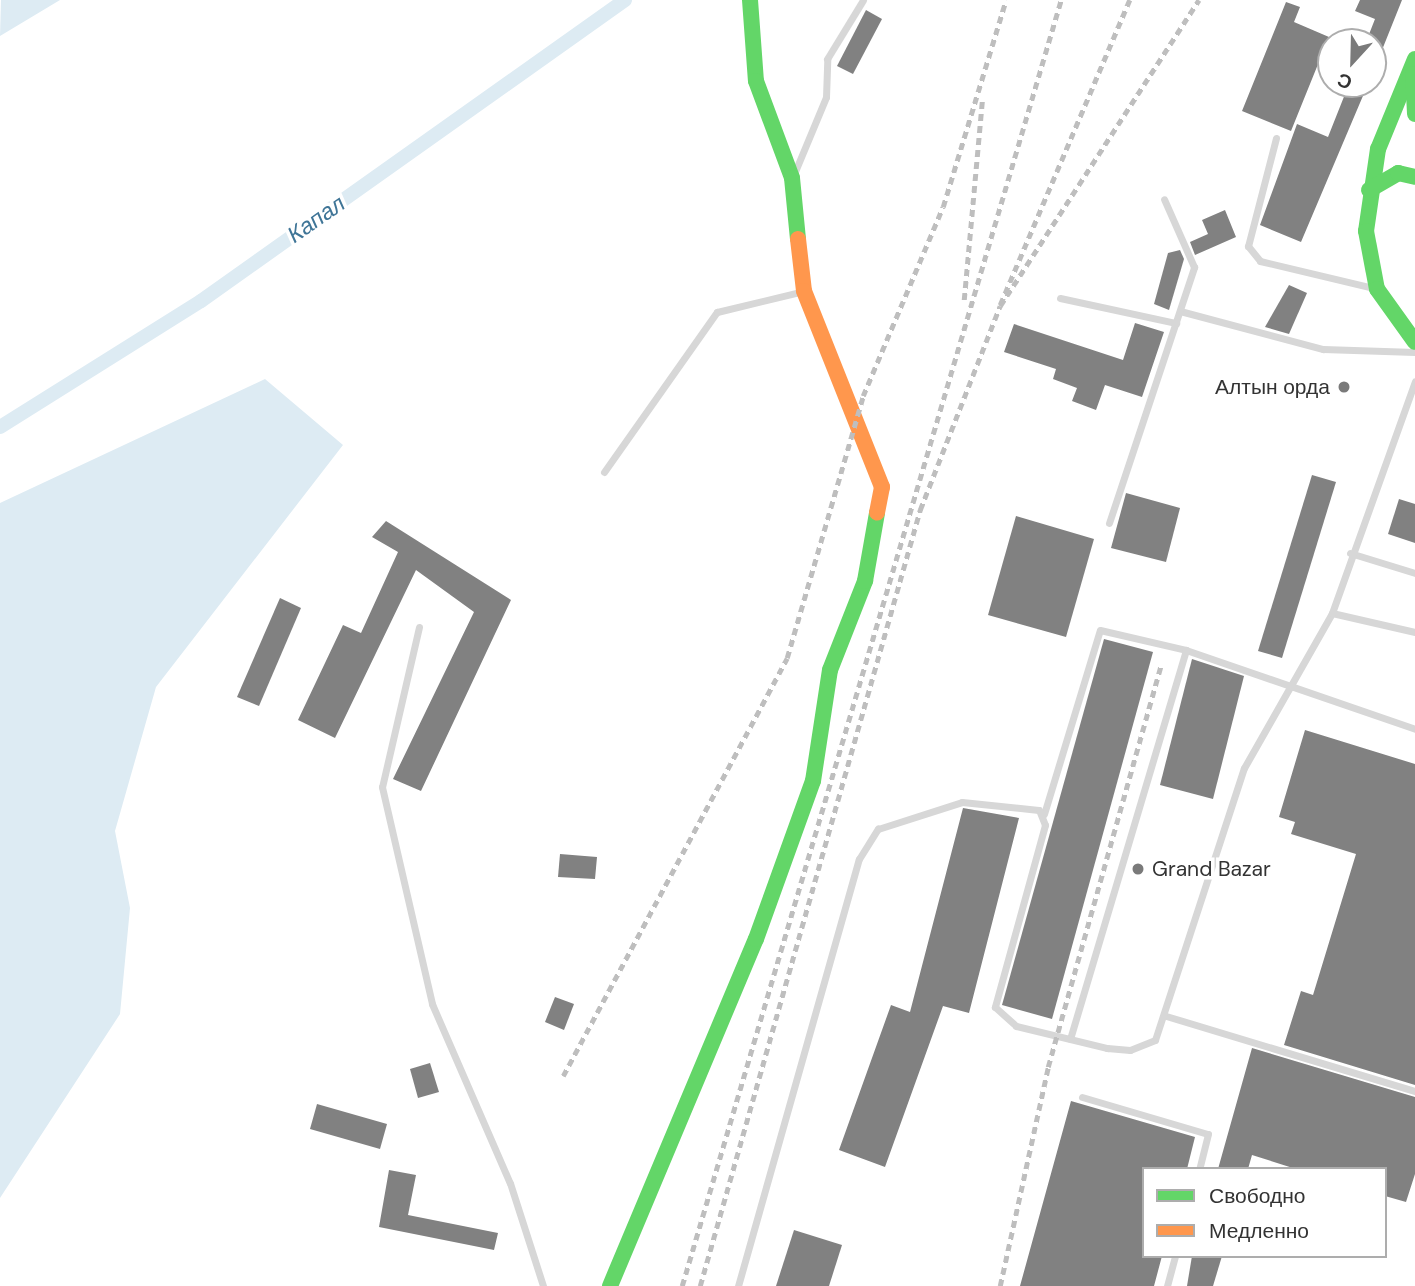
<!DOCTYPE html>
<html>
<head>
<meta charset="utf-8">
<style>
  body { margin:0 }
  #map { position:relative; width:1415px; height:1286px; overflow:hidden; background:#fff; font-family:"DM Sans",sans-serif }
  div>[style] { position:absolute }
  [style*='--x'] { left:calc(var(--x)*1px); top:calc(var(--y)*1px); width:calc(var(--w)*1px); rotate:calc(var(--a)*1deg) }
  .water>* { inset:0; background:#ddebf3 }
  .canal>* { height:14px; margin:-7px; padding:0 7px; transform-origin:7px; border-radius:7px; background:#ddebf3 }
  .building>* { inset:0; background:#818181 }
  .lane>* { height:7px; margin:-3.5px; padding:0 3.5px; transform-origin:3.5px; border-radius:3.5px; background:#d7d7d7 }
  .fast>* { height:16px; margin:-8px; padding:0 8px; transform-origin:8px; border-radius:8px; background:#63d668 }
  .slow>* { height:16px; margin:-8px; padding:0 8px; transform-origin:8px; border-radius:8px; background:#ff974d }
  .rail>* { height:4.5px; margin-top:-2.25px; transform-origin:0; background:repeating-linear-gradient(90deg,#bebebe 0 7px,transparent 0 12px) }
  .dots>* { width:19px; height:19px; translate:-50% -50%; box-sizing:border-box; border:4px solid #fff; border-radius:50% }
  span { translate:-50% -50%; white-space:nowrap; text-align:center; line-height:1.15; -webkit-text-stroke:7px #fff; paint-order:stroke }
  .poi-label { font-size:21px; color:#333 }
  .right { translate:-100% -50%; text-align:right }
  .left { translate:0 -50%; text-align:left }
  .water-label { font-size:23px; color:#3f7597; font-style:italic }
  .legend { position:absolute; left:1142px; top:1167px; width:245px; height:91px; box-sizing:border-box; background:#fff; border:2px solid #adadad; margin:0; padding:9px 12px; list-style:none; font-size:21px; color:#333 }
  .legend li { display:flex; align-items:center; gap:14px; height:35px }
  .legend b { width:35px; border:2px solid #adadad }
  .north { position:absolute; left:1317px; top:28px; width:70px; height:70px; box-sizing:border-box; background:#fff; border:2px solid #adadad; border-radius:50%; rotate:202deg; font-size:19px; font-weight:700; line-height:28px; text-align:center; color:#333 }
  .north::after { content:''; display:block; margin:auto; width:24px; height:32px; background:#7a7a7a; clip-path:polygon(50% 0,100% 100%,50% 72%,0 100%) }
</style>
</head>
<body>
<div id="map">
  <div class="water">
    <div style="clip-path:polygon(1px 0,60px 0,0 36px)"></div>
    <div style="clip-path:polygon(265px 379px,343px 445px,156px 687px,115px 831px,130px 908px,120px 1014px,0 1198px,0 503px)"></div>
  </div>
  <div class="canal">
    <div style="--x:0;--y:427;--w:237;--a:-32.1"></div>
    <div style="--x:201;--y:301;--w:520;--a:-35.37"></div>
  </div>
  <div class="building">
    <div style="clip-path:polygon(1360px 0,1402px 0,1374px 70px,1373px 42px,1366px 42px,1375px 19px,1355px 11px)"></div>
    <div style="clip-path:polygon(1286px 2px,1300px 7px,1294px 22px,1329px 37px,1291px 131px,1242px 111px)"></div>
    <div style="clip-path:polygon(866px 10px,882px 19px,853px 74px,837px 66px)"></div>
    <div style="clip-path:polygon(1349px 84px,1368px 84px,1301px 242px,1260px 225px,1297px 124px,1328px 137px)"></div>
    <div style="clip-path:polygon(1225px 210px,1236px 237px,1195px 255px,1190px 242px,1208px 234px,1202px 220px)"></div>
    <div style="clip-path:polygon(1180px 250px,1184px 259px,1169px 310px,1154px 304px,1168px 253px)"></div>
    <div style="clip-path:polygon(1289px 285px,1307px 293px,1289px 334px,1265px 327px)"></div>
    <div style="clip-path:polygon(1135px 323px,1164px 332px,1142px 397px,1105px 385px,1096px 410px,1072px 401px,1077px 388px,1053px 379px,1056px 369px,1004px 352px,1014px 324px,1123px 360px)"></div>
    <div style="clip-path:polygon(1312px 475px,1336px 482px,1282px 658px,1258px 651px)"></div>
    <div style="clip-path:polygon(1126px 493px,1180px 508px,1166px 562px,1111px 548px)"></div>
    <div style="clip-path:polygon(1399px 499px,1415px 504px,1415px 543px,1388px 534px)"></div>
    <div style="clip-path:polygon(1016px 516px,1094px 539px,1066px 637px,988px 615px)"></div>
    <div style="clip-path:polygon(386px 521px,511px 600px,421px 791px,393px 779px,474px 612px,416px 570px,335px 738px,298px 720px,343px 625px,361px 633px,398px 552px,372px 537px)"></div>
    <div style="clip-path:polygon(280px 598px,301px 608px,259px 706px,237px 697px)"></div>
    <div style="clip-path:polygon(1104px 639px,1153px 652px,1052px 1019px,1002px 1005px)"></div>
    <div style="clip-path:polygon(1192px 659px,1244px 676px,1213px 799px,1160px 785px)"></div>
    <div style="clip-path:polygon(1305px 730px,1415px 764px,1415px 1085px,1284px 1045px,1301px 991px,1313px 995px,1356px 854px,1291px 834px,1295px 822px,1279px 817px)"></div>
    <div style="clip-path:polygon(963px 808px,1019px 818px,969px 1013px,943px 1006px,885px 1167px,839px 1150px,891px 1005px,910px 1012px)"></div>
    <div style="clip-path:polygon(560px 854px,597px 857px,595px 879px,558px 877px)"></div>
    <div style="clip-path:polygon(555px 997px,574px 1004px,564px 1030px,545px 1022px)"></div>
    <div style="clip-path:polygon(1252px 1048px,1415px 1097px,1415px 1174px,1406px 1202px,1385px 1196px,1385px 1169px,1296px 1169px,1252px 1155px,1248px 1169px,1218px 1169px)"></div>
    <div style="clip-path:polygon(430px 1063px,439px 1092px,418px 1098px,410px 1069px)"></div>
    <div style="clip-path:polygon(1071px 1101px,1195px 1137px,1187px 1169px,1144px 1169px,1144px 1256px,1162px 1256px,1154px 1286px,1020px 1286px)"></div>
    <div style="clip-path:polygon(317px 1104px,387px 1124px,380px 1149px,310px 1129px)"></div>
    <div style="clip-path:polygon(389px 1170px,416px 1175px,408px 1215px,498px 1233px,494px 1250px,379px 1227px)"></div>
    <div style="clip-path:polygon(794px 1230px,842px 1245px,829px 1286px,776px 1286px)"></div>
    <div style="clip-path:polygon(1192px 1256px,1222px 1256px,1213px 1286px,1187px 1286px)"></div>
  </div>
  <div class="lane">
    <div style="--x:1276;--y:138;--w:112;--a:104.5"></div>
    <div style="--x:1248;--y:246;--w:19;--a:51"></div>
    <div style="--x:1260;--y:261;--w:116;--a:13.4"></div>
    <div style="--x:794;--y:174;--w:83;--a:-67.4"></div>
    <div style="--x:826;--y:97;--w:38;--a:-88"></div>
    <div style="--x:827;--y:59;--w:69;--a:-58.6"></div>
    <div style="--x:1060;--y:298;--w:119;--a:12.2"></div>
    <div style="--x:1180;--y:311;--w:148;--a:14.9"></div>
    <div style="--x:1323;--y:349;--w:92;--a:1.9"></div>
    <div style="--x:604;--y:472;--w:196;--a:-54.8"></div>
    <div style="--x:717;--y:312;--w:89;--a:-13.6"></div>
    <div style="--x:1109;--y:523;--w:270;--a:-71.6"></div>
    <div style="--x:1194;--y:267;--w:74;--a:-113.8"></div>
    <div style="--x:1350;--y:553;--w:68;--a:17.1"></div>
    <div style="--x:1332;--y:613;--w:85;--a:12.9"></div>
    <div style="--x:419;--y:627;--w:164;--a:103"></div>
    <div style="--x:382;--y:787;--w:223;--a:77"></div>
    <div style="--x:432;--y:1004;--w:195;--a:66.5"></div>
    <div style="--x:510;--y:1183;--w:108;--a:72.2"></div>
    <div style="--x:1044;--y:814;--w:192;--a:-73.1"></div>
    <div style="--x:1100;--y:630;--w:88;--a:13.1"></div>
    <div style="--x:1186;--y:650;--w:242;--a:19"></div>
    <div style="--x:1166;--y:1016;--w:260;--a:16.8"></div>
    <div style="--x:1070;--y:1039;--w:406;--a:-73.4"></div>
    <div style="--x:1082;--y:1097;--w:131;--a:16.4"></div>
    <div style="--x:1208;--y:1134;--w:36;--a:104"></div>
    <div style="--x:738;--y:1286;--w:444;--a:-74.2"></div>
    <div style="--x:859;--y:859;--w:36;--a:-58"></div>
    <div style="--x:878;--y:829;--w:88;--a:-17.8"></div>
    <div style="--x:962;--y:802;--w:77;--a:5.9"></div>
    <div style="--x:1039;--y:810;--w:16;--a:68"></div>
    <div style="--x:1045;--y:825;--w:189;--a:105.4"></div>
    <div style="--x:995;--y:1007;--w:28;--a:42"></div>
    <div style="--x:1016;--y:1026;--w:94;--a:13.6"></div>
    <div style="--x:1107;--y:1048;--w:23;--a:5"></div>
    <div style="--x:1130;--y:1050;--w:27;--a:-22"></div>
    <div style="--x:1155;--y:1040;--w:286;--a:-71.9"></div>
    <div style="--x:1244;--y:768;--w:178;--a:-60.4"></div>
    <div style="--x:1332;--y:613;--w:246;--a:-70.3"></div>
    <div style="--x:1167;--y:1286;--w:31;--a:-75"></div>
  </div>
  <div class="fast">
    <div style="--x:750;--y:0;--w:81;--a:85.8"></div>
    <div style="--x:756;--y:81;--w:103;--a:69.6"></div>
    <div style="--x:792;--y:178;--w:61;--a:84.4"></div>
    <div style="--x:1415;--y:59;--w:97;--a:112.3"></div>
    <div style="--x:1378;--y:149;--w:83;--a:98.3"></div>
    <div style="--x:1366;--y:231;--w:59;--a:79.3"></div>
    <div style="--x:1377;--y:289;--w:65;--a:54.4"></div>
    <div style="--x:1413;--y:74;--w:40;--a:87.1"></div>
    <div style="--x:1369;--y:190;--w:34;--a:-30"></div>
    <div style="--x:1398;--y:173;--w:17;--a:13"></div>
    <div style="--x:610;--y:1286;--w:376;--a:-67.2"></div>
    <div style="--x:756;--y:939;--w:168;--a:-70.2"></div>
    <div style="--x:813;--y:781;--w:112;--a:-81.3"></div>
    <div style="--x:830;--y:670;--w:96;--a:-68.5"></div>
    <div style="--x:865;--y:581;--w:69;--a:-80"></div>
  </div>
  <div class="slow">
    <div style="--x:798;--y:239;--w:52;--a:83.4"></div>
    <div style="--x:804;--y:291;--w:211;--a:68.3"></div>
    <div style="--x:882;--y:487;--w:26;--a:101"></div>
  </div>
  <div class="rail">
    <div style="--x:1130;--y:0;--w:332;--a:113"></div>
    <div style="--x:1000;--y:306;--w:365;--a:-57"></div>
    <div style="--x:964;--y:300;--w:200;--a:-84.8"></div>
    <div style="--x:563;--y:1076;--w:474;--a:-61.8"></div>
    <div style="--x:787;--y:658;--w:273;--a:-73.8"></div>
    <div style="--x:863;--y:396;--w:205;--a:-67.1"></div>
    <div style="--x:943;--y:207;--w:216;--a:-73.1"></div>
    <div style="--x:682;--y:1286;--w:1341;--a:-73.58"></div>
    <div style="--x:700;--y:1286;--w:807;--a:-74.17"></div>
    <div style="--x:920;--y:510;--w:219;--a:-68.6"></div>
    <div style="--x:1000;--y:1286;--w:224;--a:-77.6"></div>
    <div style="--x:1048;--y:1067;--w:419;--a:-74.3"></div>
  </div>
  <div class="dots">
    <div style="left:1344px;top:387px;background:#7a7a7a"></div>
    <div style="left:1138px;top:869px;background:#7a7a7a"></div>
  </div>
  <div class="poi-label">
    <span class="right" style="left:1330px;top:387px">Алтын орда</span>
    <span class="left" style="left:1152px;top:869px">Grand Bazar</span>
  </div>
  <div class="water-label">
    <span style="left:316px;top:219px;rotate:-35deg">Капал</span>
  </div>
  <ul class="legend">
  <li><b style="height:9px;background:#63d668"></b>Свободно</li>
  <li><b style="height:9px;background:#ff974d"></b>Медленно</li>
  </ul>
  <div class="north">С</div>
</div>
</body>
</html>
